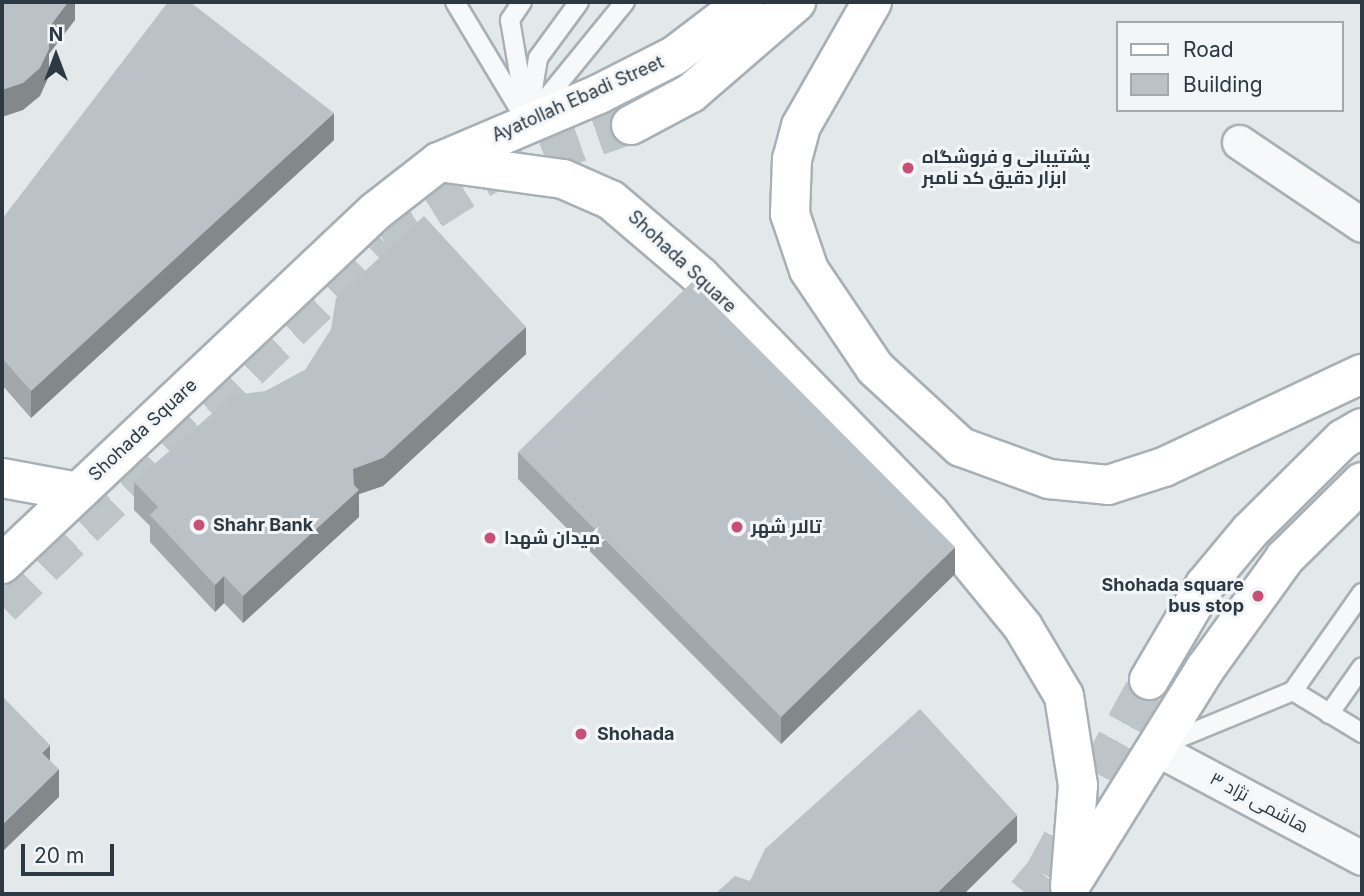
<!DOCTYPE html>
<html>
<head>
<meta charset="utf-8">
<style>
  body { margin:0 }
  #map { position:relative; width:1364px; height:896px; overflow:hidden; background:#e3e8eb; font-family:Inter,Cairo,sans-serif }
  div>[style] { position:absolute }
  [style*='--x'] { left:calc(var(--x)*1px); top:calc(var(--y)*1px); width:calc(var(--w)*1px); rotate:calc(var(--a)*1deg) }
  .primary-tunnel>* { height:38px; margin-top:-19px; transform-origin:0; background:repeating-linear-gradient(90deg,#bec5c9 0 38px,transparent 0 57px) }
  .roads { filter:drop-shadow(2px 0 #a8b0b5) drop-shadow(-2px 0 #a8b0b5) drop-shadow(0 2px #a8b0b5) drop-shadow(0 -2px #a8b0b5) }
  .lane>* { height:18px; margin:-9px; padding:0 9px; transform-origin:9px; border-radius:9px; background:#f6f8f9 }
  .street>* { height:33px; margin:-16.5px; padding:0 16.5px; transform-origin:16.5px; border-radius:16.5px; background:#f6f8f9 }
  .primary>* { height:38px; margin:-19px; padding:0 19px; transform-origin:19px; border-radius:19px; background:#fff }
  .wall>* { inset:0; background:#a1a7ab }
  .shaded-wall>* { inset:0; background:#83888b }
  .building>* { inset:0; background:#bbc2c7 }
  .dots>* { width:19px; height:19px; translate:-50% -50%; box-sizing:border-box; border:4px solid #f3f6f8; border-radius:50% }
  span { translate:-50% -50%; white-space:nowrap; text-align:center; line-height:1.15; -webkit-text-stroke:6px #f3f6f8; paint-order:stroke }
  .street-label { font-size:18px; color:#2c3842 }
  .poi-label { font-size:18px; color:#2c3842; font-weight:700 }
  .left { translate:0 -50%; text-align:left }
  .right { translate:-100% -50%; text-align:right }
  .frame { position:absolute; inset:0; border:4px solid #2c3842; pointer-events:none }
  .legend { position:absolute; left:1116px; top:21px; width:228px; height:91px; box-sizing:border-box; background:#f3f6f8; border:2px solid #a3aaaf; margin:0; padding:9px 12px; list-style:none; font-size:21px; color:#2c3842 }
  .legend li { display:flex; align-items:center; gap:14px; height:35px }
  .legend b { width:35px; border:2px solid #a3aaaf }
  .north { position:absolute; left:21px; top:21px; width:70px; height:70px; -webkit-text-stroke:5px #f3f6f8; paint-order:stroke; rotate:0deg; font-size:19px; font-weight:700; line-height:28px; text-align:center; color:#2c3842 }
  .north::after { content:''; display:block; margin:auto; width:24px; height:32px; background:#2c3842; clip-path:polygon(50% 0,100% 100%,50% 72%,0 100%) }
  .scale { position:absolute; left:21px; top:844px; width:93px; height:32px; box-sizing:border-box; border:4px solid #2c3842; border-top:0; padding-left:9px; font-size:21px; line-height:24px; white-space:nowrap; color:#2c3842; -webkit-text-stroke:5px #f3f6f8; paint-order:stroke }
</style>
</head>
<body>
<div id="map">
  <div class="primary-tunnel">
    <div style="--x:2;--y:606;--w:528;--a:-43.7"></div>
    <div style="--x:384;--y:241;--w:125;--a:-32.3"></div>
    <div style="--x:490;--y:174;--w:149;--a:-19.2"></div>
    <div style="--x:1026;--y:894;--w:26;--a:-50"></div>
    <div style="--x:1043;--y:874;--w:221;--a:-61.3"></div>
  </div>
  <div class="roads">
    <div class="lane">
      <div style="--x:455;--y:2;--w:140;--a:59"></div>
      <div style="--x:522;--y:2;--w:22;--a:124"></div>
      <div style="--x:510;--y:20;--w:89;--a:80.3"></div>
      <div style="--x:536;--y:111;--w:141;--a:-50.8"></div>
      <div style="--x:528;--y:120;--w:63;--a:-80.8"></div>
      <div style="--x:538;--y:58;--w:69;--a:-53.8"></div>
      <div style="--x:1293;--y:691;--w:120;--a:-54.9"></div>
      <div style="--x:1293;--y:691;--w:81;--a:31.3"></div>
      <div style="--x:1329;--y:714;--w:57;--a:-54.9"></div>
      <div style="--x:1167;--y:743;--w:136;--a:-22.4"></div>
    </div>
    <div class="street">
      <div style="--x:1239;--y:142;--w:148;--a:34"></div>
      <div style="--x:1155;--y:748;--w:234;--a:28"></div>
    </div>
    <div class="primary">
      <div style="--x:872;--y:2;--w:143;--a:119.8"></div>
      <div style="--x:801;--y:126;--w:34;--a:105"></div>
      <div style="--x:792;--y:159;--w:55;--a:92.1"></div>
      <div style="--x:790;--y:214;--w:59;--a:71.3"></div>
      <div style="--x:809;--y:270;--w:118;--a:56"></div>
      <div style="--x:875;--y:368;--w:117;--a:42.6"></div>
      <div style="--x:961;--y:447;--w:94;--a:20"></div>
      <div style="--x:1049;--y:479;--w:59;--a:5.8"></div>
      <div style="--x:1108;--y:485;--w:59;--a:-17.8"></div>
      <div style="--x:1164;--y:467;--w:219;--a:-25.2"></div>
      <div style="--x:631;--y:125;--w:68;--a:-28.1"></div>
      <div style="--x:691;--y:93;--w:139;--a:-40.9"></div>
      <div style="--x:439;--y:162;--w:125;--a:7.8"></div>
      <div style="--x:563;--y:179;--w:52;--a:23.6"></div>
      <div style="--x:611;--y:200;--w:118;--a:40.5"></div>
      <div style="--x:701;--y:277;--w:327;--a:45.9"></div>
      <div style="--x:929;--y:512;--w:149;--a:50.7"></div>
      <div style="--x:1023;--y:627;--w:80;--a:59.3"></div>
      <div style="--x:1064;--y:696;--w:90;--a:81.1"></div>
      <div style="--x:1078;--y:785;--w:102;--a:94.5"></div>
      <div style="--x:2;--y:478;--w:77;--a:10.4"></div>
      <div style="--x:2;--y:564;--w:514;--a:-43.35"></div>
      <div style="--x:376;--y:211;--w:80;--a:-37.9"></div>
      <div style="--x:439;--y:162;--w:174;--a:-23"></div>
      <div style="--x:599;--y:94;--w:84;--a:-26.9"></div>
      <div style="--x:674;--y:56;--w:89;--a:-37.3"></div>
      <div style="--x:1149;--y:680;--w:110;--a:-59.5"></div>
      <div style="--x:1205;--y:585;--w:70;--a:-50.2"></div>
      <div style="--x:1250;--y:531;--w:131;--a:-44.7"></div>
      <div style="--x:1343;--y:439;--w:22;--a:-30"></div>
      <div style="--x:1073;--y:881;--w:250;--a:-58.1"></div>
      <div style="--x:1205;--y:669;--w:137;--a:-54.2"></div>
      <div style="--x:1285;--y:558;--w:108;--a:-44.6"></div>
    </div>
  </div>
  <div class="wall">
    <div style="clip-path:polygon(334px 140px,31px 418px,2px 385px,2px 219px)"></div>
    <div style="clip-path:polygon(526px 354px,383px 486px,359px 494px,359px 517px,243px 623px,224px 603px,215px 612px,150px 542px,150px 526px,134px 510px,134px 482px,266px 391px,305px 370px)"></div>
    <div style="clip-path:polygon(518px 452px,955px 574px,781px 744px,518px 479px)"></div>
  </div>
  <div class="shaded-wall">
    <div style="clip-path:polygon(68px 2px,75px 2px,75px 20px,49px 54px,49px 76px,40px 96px,23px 110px,2px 117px,2px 90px)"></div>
    <div style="clip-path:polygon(334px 113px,334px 140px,31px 418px,31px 391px)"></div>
    <div style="clip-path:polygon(526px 327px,526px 354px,383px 486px,359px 494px,359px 517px,243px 623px,243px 596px,353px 469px)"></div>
    <div style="clip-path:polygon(955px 547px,955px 574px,781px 744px,781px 717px)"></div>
    <div style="clip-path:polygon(224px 576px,224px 603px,215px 612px,215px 585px)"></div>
    <div style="clip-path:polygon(50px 745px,50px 772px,42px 753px)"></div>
    <div style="clip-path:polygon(59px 769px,59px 797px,2px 852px,2px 825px)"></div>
    <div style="clip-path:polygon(1017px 815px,1017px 842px,964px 894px,936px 894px)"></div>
  </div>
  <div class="building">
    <div style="clip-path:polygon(2px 2px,68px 2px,49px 27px,49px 49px,40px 68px,23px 83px,2px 90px)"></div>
    <div style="clip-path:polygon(168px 2px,190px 2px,334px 113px,31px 391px,2px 358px,2px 219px)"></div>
    <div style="clip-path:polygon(424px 216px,526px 327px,383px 458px,353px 469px,354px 485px,359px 490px,243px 596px,224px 576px,215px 585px,150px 515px,158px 507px,134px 482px,233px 395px,266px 391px,305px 370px,331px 329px,336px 298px)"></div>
    <div style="clip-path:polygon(692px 282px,955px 547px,781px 717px,518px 452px)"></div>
    <div style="clip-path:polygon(2px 696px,50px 745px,42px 753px,59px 769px,2px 825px)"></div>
    <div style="clip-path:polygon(920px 709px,1017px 815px,936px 894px,715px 894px,735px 876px,750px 881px,765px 849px)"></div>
  </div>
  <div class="dots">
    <div style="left:908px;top:168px;background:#c94f77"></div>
    <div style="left:199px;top:525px;background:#c94f77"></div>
    <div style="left:737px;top:527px;background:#c94f77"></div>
    <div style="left:490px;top:538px;background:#c94f77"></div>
    <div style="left:1258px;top:596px;background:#c94f77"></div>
    <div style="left:581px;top:734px;background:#c94f77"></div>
  </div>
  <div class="street-label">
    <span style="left:578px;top:99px;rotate:-24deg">Ayatollah Ebadi Street</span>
    <span style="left:682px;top:262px;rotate:43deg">Shohada Square</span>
    <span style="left:143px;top:430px;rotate:-43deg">Shohada Square</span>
    <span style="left:1259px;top:803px;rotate:28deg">هاشمی نژاد ۳</span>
  </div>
  <div class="poi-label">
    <span class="left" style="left:922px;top:168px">پشتیبانی و فروشگاه<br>ابزار دقیق کد نامبر</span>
    <span class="left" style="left:213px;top:525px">Shahr Bank</span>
    <span class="left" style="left:751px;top:527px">تالار شهر</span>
    <span class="left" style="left:504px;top:538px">میدان شهدا</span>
    <span class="right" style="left:1244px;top:596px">Shohada square<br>bus stop</span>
    <span class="left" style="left:597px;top:734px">Shohada</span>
  </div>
  <div class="frame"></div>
  <ul class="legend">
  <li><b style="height:9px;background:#fff"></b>Road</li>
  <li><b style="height:19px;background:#bbc2c7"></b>Building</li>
  </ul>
  <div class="north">N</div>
  <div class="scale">20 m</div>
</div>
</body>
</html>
